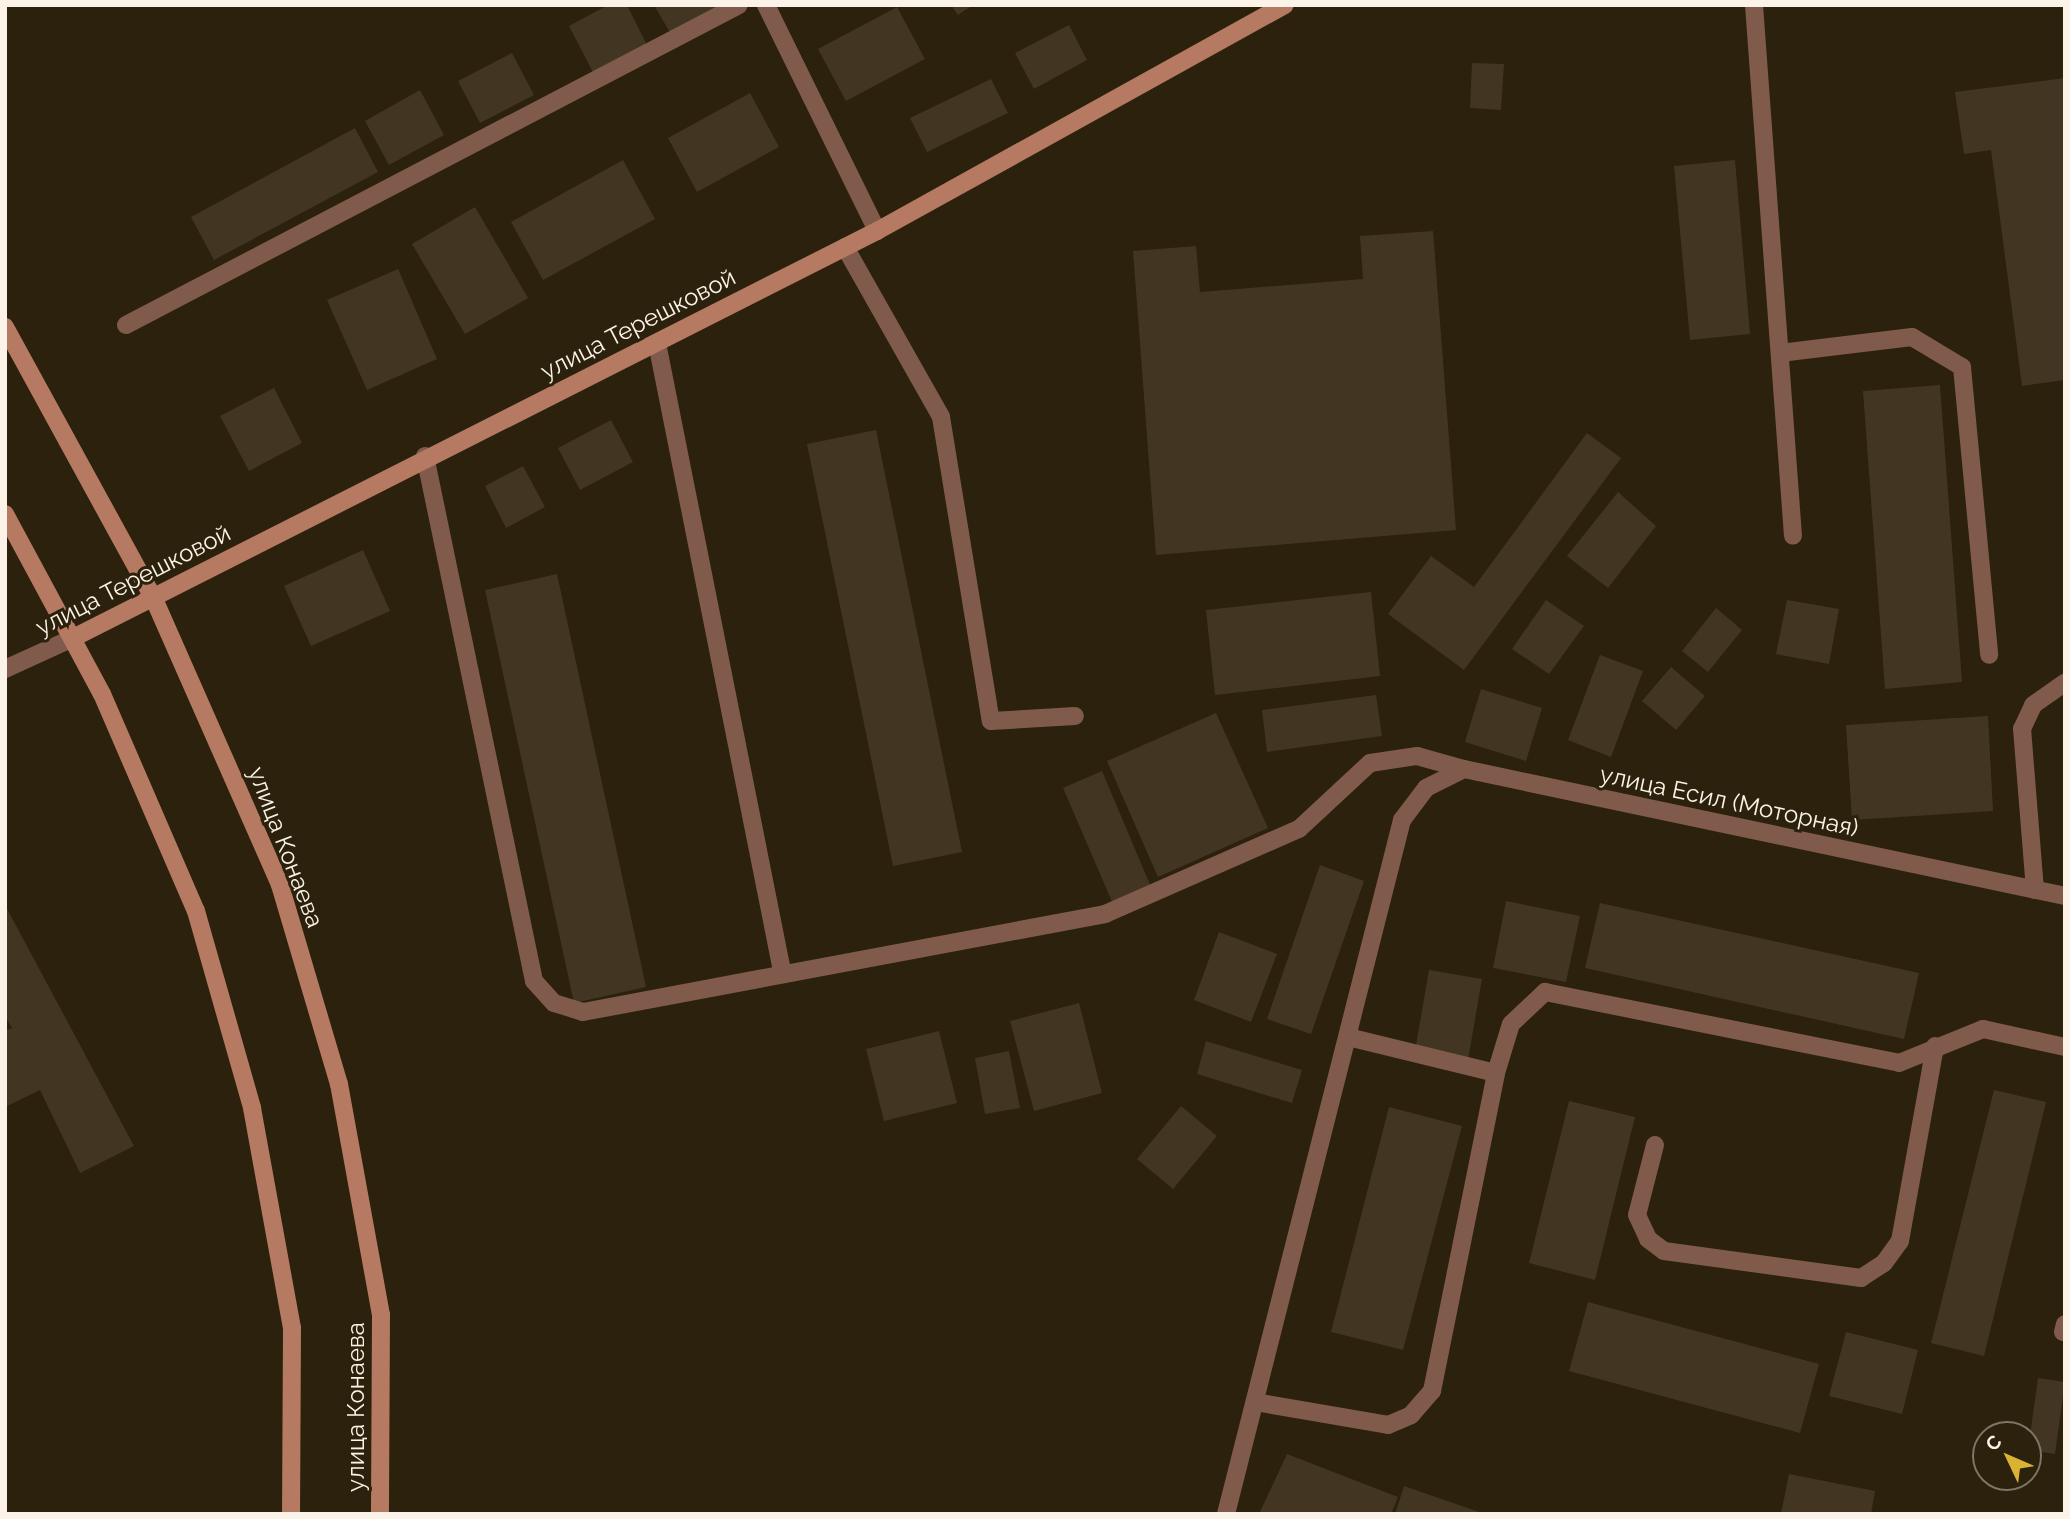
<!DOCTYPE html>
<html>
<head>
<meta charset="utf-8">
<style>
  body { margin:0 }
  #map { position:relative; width:2070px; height:1519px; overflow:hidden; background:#2b210c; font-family:Raleway,sans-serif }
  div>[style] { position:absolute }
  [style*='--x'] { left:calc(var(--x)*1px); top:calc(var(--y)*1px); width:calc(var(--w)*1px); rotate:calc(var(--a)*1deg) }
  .building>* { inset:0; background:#423622 }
  .lane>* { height:18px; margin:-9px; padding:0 9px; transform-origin:9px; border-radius:9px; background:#805b4b }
  .street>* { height:18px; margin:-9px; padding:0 9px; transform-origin:9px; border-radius:9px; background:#805b4b }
  .secondary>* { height:18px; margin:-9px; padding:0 9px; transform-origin:9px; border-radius:9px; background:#b57a61 }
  span { translate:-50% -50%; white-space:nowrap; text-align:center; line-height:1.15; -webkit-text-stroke:6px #2b210c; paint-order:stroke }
  .street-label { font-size:24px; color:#fbf3e7 }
  .frame { position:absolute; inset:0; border:7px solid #fbf3e7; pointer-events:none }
  .north { position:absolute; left:1972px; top:1421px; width:70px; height:70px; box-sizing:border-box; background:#2b210c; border:2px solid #7e7564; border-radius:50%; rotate:314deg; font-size:19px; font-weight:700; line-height:28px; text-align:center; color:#fbf3e7 }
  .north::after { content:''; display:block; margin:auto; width:24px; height:32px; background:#dab333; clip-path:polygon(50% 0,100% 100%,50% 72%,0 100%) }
</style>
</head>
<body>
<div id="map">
  <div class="building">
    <div style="clip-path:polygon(608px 5px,627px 5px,649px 49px,596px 78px,569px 26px)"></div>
    <div style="clip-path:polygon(654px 5px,722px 5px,672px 36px)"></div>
    <div style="clip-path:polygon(951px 5px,973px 5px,958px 15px)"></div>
    <div style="clip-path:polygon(897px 7px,925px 59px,846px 101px,818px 49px)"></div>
    <div style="clip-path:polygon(1069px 25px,1087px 60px,1034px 89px,1015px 53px)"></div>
    <div style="clip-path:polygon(512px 53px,534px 95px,480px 123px,458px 81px)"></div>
    <div style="clip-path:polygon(1472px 63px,1504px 64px,1501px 110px,1470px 108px)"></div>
    <div style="clip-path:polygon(2065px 78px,2065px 380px,2022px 386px,1991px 150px,1964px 154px,1955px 92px)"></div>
    <div style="clip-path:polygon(991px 79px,1008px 113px,927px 152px,910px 118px)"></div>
    <div style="clip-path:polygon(420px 90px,444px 135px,389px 165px,365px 121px)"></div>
    <div style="clip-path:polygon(750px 93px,779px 147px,697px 192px,668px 138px)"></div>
    <div style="clip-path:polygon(355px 128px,378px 172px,214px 260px,191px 217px)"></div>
    <div style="clip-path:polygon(623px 160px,655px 219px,543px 280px,511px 222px)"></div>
    <div style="clip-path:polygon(1735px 160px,1750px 334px,1690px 340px,1674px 166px)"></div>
    <div style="clip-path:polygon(475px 207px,528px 298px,465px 334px,412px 244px)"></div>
    <div style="clip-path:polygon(1433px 231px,1456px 530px,1156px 555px,1133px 251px,1196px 246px,1200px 292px,1363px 279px,1360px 236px)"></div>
    <div style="clip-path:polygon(398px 269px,437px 359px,367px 390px,327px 300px)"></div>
    <div style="clip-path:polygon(1940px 385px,1962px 682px,1885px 689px,1863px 391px)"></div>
    <div style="clip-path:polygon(274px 388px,302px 443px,249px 471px,220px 416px)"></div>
    <div style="clip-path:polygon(611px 420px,633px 462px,580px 490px,558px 448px)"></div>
    <div style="clip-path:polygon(876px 430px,962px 852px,893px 866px,807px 444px)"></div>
    <div style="clip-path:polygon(1587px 433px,1621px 458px,1464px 670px,1388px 614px,1431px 556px,1474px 587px)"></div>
    <div style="clip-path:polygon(523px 466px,545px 507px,506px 528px,485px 486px)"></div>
    <div style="clip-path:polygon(1618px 492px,1656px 526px,1608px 588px,1567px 556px)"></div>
    <div style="clip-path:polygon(363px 550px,390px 611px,311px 646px,284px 586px)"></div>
    <div style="clip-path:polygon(557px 574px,646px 987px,574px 1003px,485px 590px)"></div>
    <div style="clip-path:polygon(1371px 592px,1380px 676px,1215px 695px,1206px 610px)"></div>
    <div style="clip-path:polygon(1546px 600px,1584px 626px,1549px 674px,1512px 649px)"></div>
    <div style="clip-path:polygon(1787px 600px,1839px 609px,1829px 664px,1776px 654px)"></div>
    <div style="clip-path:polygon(1716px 608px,1742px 630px,1708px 672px,1682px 651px)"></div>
    <div style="clip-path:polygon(1600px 655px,1643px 671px,1611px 757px,1568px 740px)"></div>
    <div style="clip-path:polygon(1671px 667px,1705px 696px,1676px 730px,1642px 701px)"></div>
    <div style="clip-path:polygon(1481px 689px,1542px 708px,1526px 761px,1465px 742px)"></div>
    <div style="clip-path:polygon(1376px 695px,1382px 736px,1267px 752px,1262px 710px)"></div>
    <div style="clip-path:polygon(1216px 713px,1268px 828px,1158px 877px,1107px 761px)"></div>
    <div style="clip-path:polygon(1988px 716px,1993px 811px,1852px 820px,1846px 725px)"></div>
    <div style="clip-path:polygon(1102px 771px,1151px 887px,1113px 904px,1063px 788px)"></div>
    <div style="clip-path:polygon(1320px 865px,1364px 881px,1311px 1034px,1267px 1019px)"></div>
    <div style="clip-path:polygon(1506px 901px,1580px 916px,1566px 982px,1493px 968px)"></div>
    <div style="clip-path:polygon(1600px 903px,1919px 973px,1904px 1039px,1585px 968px)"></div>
    <div style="clip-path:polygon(5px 905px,134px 1146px,80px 1173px,40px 1090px,5px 1107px,5px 1031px,12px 1028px,5px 1016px)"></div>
    <div style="clip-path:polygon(1219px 932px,1277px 954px,1251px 1022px,1194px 1000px)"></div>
    <div style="clip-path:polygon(1429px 970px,1482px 979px,1468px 1060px,1415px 1051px)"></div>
    <div style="clip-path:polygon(1079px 1003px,1102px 1093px,1034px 1111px,1010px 1021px)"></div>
    <div style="clip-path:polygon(939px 1031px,957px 1103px,884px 1121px,866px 1049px)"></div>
    <div style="clip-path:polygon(1206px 1041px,1302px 1070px,1292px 1103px,1197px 1074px)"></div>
    <div style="clip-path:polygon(1009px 1051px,1020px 1108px,985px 1114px,975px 1058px)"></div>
    <div style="clip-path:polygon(1994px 1090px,2046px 1102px,1984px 1356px,1931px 1343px)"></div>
    <div style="clip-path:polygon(1569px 1101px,1635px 1117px,1595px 1280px,1529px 1263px)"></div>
    <div style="clip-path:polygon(1181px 1106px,1217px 1136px,1173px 1189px,1137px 1159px)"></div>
    <div style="clip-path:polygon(1389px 1107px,1462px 1126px,1403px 1350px,1331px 1332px)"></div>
    <div style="clip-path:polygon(1588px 1302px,1819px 1364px,1800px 1433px,1569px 1371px)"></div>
    <div style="clip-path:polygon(1846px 1332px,1918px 1350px,1902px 1414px,1829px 1396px)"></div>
    <div style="clip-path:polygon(2038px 1378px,2065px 1382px,2055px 1454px,2028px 1450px)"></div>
    <div style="clip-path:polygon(1287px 1454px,1398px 1497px,1391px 1514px,1259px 1514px)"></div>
    <div style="clip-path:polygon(1789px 1474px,1875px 1491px,1871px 1514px,1781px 1514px)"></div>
    <div style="clip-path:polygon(1404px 1486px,1482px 1513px,1482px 1514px,1395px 1514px)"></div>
  </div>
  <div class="lane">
    <div style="--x:1754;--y:5;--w:532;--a:85.8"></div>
    <div style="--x:845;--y:247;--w:195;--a:60.5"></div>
    <div style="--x:941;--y:417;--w:308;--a:80.7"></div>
    <div style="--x:991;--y:721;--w:84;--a:-3.4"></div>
    <div style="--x:657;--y:343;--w:640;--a:78.74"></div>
    <div style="--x:1780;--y:353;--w:133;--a:-6.9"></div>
    <div style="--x:1912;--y:337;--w:58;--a:31"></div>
    <div style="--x:1962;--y:367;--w:289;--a:84.6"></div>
    <div style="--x:425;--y:456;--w:536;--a:78.27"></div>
    <div style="--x:534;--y:981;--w:30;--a:48"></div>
    <div style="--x:554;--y:1003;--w:30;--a:17"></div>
    <div style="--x:583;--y:1012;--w:531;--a:-10.63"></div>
    <div style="--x:1105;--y:914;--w:212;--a:-23.7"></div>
    <div style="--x:1299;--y:829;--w:97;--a:-42.9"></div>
    <div style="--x:1370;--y:763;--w:48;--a:-8.5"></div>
    <div style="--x:1417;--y:756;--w:49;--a:15.5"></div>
    <div style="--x:2035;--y:890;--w:162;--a:-94.6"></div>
    <div style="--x:2022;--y:729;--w:26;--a:-65"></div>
    <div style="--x:2033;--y:705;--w:39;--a:-35"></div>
    <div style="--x:1655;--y:1145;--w:72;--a:104.4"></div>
    <div style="--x:1637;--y:1215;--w:26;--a:65"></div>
    <div style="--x:1648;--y:1239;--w:20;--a:37"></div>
    <div style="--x:1664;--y:1251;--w:199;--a:7.8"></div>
    <div style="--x:1861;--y:1278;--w:27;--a:-33"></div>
    <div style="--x:1884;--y:1263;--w:27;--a:-54"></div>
    <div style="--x:1900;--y:1241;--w:198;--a:-79.8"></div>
    <div style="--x:2063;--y:1332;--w:8;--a:-76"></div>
    <div style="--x:1226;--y:1514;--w:716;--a:-75.77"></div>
  </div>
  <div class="street">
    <div style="--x:766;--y:5;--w:252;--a:63.8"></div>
    <div style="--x:126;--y:325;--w:691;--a:-27.57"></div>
    <div style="--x:5;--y:669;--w:75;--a:-24.5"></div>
    <div style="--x:1402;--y:820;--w:40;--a:-53"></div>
    <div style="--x:1426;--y:788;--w:42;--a:-26.6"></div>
    <div style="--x:1464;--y:769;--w:614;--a:11.93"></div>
    <div style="--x:1348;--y:1037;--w:152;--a:13.7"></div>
    <div style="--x:1255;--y:1402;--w:135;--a:9.8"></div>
    <div style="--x:1388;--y:1425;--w:25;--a:-23"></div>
    <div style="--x:1411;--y:1415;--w:32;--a:-49"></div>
    <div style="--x:1432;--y:1391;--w:324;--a:-78.6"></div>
    <div style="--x:1496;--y:1073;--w:51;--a:-73"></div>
    <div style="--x:1511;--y:1024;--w:47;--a:-43.3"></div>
    <div style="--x:1545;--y:992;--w:361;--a:11.3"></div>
    <div style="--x:1899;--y:1063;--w:91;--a:-22"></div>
    <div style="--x:1983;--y:1029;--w:84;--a:12.4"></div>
  </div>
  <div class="secondary">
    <div style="--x:5;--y:327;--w:310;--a:61.3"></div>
    <div style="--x:154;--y:599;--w:313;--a:66.2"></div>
    <div style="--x:280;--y:885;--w:208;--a:73.5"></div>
    <div style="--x:339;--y:1084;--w:235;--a:79.7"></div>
    <div style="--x:381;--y:1315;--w:199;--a:90.3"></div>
    <div style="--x:5;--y:514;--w:204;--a:61.7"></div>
    <div style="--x:102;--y:694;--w:236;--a:66.6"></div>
    <div style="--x:196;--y:911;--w:205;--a:74.1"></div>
    <div style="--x:252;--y:1108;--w:224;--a:79.7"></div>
    <div style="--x:292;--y:1328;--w:186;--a:90.3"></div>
    <div style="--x:73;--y:638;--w:901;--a:-26.85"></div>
    <div style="--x:877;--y:231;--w:466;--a:-29"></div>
  </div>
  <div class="street-label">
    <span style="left:638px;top:324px;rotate:-27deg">улица Терешковой</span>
    <span style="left:133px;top:580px;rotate:-27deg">улица Терешковой</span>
    <span style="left:1729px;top:801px;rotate:12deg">улица Есил (Моторная)</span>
    <span style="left:286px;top:847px;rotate:69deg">улица Конаева</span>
    <span style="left:356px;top:1407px;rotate:-90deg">улица Конаева</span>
  </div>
  <div class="frame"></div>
  <div class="north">С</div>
</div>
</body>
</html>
